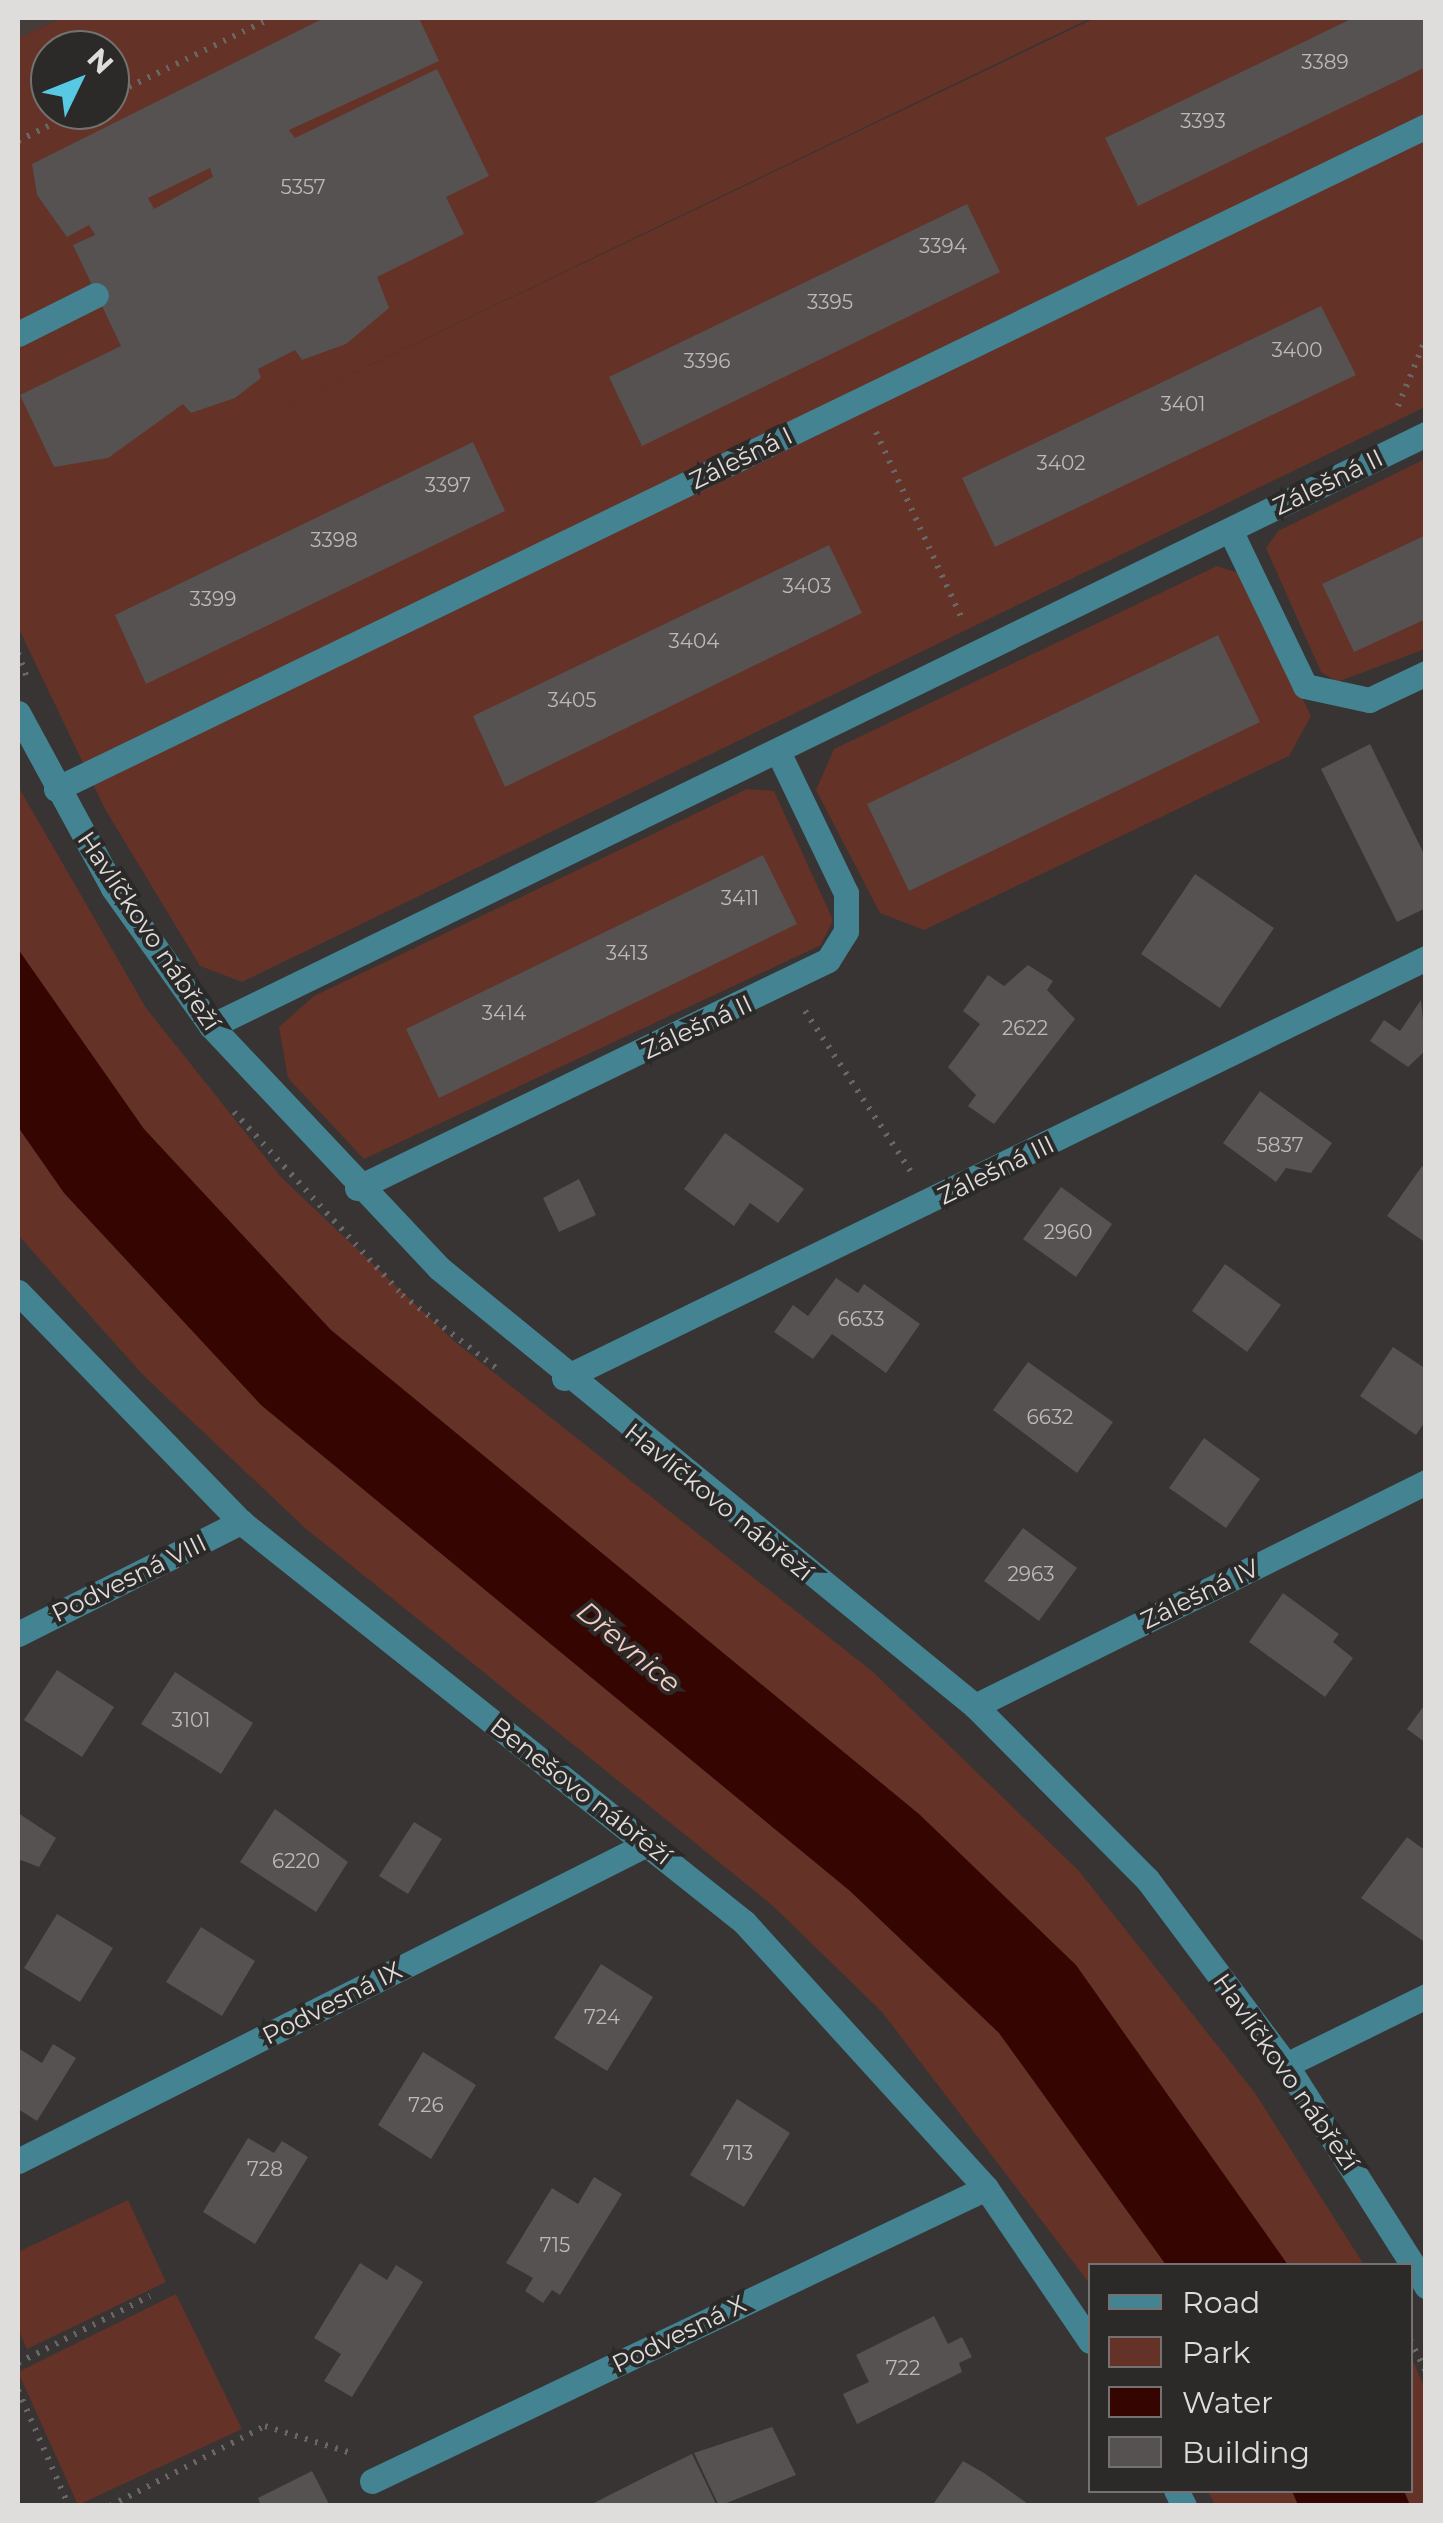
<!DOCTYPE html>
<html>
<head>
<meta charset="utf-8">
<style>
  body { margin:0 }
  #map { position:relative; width:1443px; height:2523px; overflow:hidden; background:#373433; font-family:Montserrat,sans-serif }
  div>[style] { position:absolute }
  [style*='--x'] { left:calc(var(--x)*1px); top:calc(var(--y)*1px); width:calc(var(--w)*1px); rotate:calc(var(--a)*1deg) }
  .built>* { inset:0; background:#463c3a }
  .green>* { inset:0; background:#643227 }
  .water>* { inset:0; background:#350601 }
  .building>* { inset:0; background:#555251 }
  .path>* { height:6px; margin-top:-3px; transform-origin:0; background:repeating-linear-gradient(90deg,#696766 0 2.5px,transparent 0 10.5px) }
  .minor>* { height:25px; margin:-12.5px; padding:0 12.5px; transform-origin:12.5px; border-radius:12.5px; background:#438392 }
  span { translate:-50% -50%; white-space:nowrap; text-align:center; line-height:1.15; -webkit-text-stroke:8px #2c2a29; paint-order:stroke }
  .number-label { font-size:20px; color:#bcbab9 }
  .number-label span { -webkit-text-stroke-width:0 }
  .street-label { font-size:25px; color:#dedddc }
  .water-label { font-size:28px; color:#f6ccc2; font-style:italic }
  .frame { position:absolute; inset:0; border:20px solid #dedddc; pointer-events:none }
  .legend { position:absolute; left:1088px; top:2263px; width:325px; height:230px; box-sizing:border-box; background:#2c2a29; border:2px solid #737271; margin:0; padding:12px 18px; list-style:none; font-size:30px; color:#dedddc }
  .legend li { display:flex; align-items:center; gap:20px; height:50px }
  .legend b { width:50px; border:2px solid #737271 }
  .north { position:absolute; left:30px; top:30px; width:100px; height:100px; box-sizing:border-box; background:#2c2a29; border:2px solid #737271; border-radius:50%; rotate:47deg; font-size:28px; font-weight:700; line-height:40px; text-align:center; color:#dedddc }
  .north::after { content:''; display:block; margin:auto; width:35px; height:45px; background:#57c9e2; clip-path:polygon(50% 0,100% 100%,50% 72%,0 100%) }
</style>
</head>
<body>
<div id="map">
  <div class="built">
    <div style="clip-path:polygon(18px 18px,61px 18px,18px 38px)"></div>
  </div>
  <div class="green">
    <div style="clip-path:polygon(evenodd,61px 18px,1091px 18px,252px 422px,1095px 18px,1425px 18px,1425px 407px,242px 982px,200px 966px,105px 809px,18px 627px,18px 38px,61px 18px,50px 50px,110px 50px,110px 110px,50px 110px,50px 50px)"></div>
    <div style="clip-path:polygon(1425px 459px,1425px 649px,1337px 682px,1321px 672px,1266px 548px,1278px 531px)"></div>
    <div style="clip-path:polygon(1217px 566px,1242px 574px,1311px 716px,1289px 756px,924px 930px,880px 913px,816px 790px,834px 749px)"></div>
    <div style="clip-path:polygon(18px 786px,146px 1008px,281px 1177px,454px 1341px,873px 1672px,1079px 1871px,1255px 2093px,1364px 2265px,1090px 2266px,1090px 2284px,882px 2012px,772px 1905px,305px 1528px,144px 1376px,18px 1235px)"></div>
    <div style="clip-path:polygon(747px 789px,774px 791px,833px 920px,821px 945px,364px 1159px,288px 1078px,279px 1027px,314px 996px)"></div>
    <div style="clip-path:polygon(128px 2200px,166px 2282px,27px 2349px,18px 2329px,18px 2252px)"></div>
    <div style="clip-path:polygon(176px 2294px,242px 2429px,78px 2505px,18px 2372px)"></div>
    <div style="clip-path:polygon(1411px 2356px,1425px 2389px,1425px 2505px,1215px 2505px,1208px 2491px,1410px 2490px)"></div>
  </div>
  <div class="water">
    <div style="clip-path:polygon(18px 949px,144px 1129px,331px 1330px,919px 1814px,1076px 1965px,1288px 2265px,1166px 2265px,999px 2033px,850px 1891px,261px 1405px,64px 1193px,18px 1127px)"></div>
    <div style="clip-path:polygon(1292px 2491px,1404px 2491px,1410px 2505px,1298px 2505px)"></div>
  </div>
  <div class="building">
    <div style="clip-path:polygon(evenodd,324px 18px,419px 18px,439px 61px,289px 130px,295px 138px,437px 69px,489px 176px,446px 197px,464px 234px,377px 277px,389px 308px,346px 344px,302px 360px,295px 350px,258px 369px,261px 378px,235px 398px,191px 413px,183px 404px,108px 458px,54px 467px,20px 395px,121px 346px,73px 245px,95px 235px,89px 225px,67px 237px,37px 195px,32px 164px,324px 18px,210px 168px,213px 177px,154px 209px,148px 198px,210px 168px)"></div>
    <div style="clip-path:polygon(1353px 18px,1426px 18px,1426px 67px,1138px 206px,1105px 138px)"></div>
    <div style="clip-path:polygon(967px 204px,1000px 272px,642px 446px,609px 377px)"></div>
    <div style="clip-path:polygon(1321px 306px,1356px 375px,995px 547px,962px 478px)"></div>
    <div style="clip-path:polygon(473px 442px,505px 511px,146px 684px,115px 615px)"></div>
    <div style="clip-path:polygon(1426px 535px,1426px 619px,1354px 652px,1322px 584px)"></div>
    <div style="clip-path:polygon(829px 545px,862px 613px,505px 787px,473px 716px)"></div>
    <div style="clip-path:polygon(1218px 635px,1260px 722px,909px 891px,867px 804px)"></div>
    <div style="clip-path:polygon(1370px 744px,1426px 858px,1426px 908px,1397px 922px,1321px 769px)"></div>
    <div style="clip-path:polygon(763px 855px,797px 924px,439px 1098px,406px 1029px)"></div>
    <div style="clip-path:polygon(1195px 874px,1274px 928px,1220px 1008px,1141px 954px)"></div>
    <div style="clip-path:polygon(1028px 965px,1053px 981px,1047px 990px,1075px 1019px,994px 1124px,968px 1106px,976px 1095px,948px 1067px,980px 1024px,963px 1011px,988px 975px,1004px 986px)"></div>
    <div style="clip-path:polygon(1421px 1000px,1426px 1050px,1408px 1067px,1370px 1041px,1384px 1020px,1400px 1031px)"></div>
    <div style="clip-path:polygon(1260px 1091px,1332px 1143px,1311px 1173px,1286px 1168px,1276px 1182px,1223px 1143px)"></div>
    <div style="clip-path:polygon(725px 1133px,804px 1189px,778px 1223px,750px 1203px,734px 1226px,684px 1189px)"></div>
    <div style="clip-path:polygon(1422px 1166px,1426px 1169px,1426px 1243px,1387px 1216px)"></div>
    <div style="clip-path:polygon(579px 1179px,596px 1215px,559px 1232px,543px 1198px)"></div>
    <div style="clip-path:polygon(1061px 1187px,1112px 1224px,1076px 1277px,1023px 1239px)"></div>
    <div style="clip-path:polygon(1225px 1264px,1281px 1305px,1247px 1352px,1192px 1311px)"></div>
    <div style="clip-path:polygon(836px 1278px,858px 1293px,864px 1284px,920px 1324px,886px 1373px,832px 1334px,813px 1359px,774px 1332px,793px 1305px,808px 1316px)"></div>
    <div style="clip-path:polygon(1393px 1347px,1426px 1369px,1426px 1420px,1416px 1435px,1360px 1396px)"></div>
    <div style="clip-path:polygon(1028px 1362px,1113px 1422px,1077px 1473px,993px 1410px)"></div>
    <div style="clip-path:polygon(1204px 1438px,1260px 1479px,1226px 1528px,1169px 1488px)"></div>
    <div style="clip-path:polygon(1023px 1528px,1077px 1568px,1039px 1621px,984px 1581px)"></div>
    <div style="clip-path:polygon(1283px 1593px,1339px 1634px,1333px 1642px,1353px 1658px,1325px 1697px,1249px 1642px)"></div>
    <div style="clip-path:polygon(57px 1670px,114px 1707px,82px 1757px,24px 1720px)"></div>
    <div style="clip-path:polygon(175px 1672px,253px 1723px,221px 1774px,141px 1724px)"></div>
    <div style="clip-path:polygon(1426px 1703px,1426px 1743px,1407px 1729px)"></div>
    <div style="clip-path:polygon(275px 1809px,348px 1862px,316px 1912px,240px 1862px)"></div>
    <div style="clip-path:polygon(18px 1813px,56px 1838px,39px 1867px,18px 1859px)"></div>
    <div style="clip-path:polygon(414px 1822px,442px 1839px,408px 1894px,379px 1876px)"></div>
    <div style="clip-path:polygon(1407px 1837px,1426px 1851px,1426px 1943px,1361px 1898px)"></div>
    <div style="clip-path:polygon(57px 1914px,113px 1948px,80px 2002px,24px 1968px)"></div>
    <div style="clip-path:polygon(201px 1927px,255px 1961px,222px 2016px,166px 1982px)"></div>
    <div style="clip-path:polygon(601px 1964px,653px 1997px,607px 2071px,554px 2038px)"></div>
    <div style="clip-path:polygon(53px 2044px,76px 2058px,37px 2121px,18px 2109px,18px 2048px,42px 2063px)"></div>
    <div style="clip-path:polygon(423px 2052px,476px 2085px,431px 2159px,378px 2125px)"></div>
    <div style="clip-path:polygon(737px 2099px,790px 2133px,744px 2207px,690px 2175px)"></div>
    <div style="clip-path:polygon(248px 2138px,274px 2153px,282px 2141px,308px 2157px,255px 2244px,203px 2212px)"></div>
    <div style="clip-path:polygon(594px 2177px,622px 2194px,560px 2295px,552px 2290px,543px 2303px,525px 2291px,533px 2278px,506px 2263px,552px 2188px,578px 2204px)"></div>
    <div style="clip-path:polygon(360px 2263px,387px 2280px,396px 2265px,423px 2282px,352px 2397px,324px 2381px,341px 2354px,314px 2338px)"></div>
    <div style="clip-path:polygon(934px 2316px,948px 2344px,962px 2337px,972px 2357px,959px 2363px,962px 2372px,857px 2424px,843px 2394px,869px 2382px,856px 2355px)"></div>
    <div style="clip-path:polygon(772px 2427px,796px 2475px,719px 2506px,694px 2453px)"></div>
    <div style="clip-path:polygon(692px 2454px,717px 2506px,588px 2506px,655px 2472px)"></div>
    <div style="clip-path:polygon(963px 2461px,984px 2473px,1031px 2506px,932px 2506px)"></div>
    <div style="clip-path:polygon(312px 2471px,330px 2506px,261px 2506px,258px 2498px)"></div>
  </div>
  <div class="path">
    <div style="--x:110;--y:96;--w:179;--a:-25.8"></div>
    <div style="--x:18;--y:141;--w:69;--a:-26.6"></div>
    <div style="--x:1398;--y:406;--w:74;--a:-67.6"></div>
    <div style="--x:876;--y:432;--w:208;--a:65.3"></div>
    <div style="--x:18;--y:653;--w:29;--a:70"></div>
    <div style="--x:805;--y:1011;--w:193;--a:56.6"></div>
    <div style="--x:234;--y:1112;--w:248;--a:47.4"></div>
    <div style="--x:402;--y:1295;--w:124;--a:37.8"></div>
    <div style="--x:1410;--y:2340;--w:36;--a:63"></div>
    <div style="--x:18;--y:2363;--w:148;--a:-26.9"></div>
    <div style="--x:18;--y:2390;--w:127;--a:66.3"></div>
    <div style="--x:110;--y:2506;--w:174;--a:-27.3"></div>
    <div style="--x:265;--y:2426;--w:90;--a:17.4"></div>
  </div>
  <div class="minor">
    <div style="--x:18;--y:334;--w:87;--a:-26.6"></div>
    <div style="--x:1230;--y:530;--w:173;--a:64.3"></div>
    <div style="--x:1305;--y:686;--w:66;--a:12.3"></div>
    <div style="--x:1369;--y:700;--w:63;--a:-25.3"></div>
    <div style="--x:18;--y:713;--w:199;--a:61.5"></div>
    <div style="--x:113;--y:888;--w:169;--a:54.6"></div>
    <div style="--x:211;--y:1026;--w:332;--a:46.7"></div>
    <div style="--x:439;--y:1268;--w:692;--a:39.25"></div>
    <div style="--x:975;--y:1706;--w:244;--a:45.2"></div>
    <div style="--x:1147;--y:1879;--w:232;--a:53.2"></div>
    <div style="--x:1286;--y:2065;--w:262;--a:57.6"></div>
    <div style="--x:56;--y:789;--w:1522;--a:-25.82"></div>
    <div style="--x:211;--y:1026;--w:1352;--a:-25.98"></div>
    <div style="--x:357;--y:1188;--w:523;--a:-25.83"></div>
    <div style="--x:828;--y:960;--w:34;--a:-58"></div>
    <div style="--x:846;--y:931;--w:38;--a:-90"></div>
    <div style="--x:846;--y:893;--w:157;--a:-115.7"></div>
    <div style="--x:18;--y:1292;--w:320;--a:45.9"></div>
    <div style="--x:241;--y:1522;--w:643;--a:38.49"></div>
    <div style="--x:744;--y:1922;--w:360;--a:47.7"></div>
    <div style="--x:986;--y:2188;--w:185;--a:55.8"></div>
    <div style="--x:564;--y:1378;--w:959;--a:-25.98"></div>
    <div style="--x:18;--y:1634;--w:250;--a:-26.7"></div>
    <div style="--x:975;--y:1706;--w:504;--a:-26.41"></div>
    <div style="--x:1286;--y:2065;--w:156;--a:-26.2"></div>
    <div style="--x:18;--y:2161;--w:704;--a:-26.75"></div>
    <div style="--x:372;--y:2481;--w:680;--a:-25.51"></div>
    <div style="--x:1176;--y:2490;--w:18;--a:63"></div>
  </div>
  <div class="number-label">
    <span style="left:1325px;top:62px">3389</span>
    <span style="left:1203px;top:121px">3393</span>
    <span style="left:303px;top:187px">5357</span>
    <span style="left:943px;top:246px">3394</span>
    <span style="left:830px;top:302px">3395</span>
    <span style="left:1297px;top:350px">3400</span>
    <span style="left:707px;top:361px">3396</span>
    <span style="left:1183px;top:404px">3401</span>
    <span style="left:1061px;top:463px">3402</span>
    <span style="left:448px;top:485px">3397</span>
    <span style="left:334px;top:540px">3398</span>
    <span style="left:807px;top:586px">3403</span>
    <span style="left:213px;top:599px">3399</span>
    <span style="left:694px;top:641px">3404</span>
    <span style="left:572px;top:700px">3405</span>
    <span style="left:740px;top:898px">3411</span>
    <span style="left:627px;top:953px">3413</span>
    <span style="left:504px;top:1013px">3414</span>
    <span style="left:1025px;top:1028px">2622</span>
    <span style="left:1280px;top:1145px">5837</span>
    <span style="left:1068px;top:1232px">2960</span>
    <span style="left:861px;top:1319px">6633</span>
    <span style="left:1050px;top:1417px">6632</span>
    <span style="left:1031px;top:1574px">2963</span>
    <span style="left:191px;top:1720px">3101</span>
    <span style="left:296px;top:1861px">6220</span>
    <span style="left:602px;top:2017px">724</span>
    <span style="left:426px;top:2105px">726</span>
    <span style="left:738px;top:2153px">713</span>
    <span style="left:265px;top:2169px">728</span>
    <span style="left:555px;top:2245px">715</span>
    <span style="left:903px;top:2368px">722</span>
  </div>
  <div class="street-label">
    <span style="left:741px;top:458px;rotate:-26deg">Zálešná I</span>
    <span style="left:1328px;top:482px;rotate:-26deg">Zálešná II</span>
    <span style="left:149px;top:931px;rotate:56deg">Havlíčkovo nábřeží</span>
    <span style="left:697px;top:1027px;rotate:-25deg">Zálešná II</span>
    <span style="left:996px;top:1170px;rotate:-26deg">Zálešná III</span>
    <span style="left:719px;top:1502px;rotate:39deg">Havlíčkovo nábřeží</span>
    <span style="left:129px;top:1578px;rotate:-26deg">Podvesná VIII</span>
    <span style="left:1200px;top:1594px;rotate:-26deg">Zálešná IV</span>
    <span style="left:581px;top:1791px;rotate:38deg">Benešovo nábřeží</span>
    <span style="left:332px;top:2003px;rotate:-27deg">Podvesná IX</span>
    <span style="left:1286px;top:2072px;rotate:55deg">Havlíčkovo nábřeží</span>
    <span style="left:679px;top:2334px;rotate:-26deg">Podvesná X</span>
  </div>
  <div class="water-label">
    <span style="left:629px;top:1647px;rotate:40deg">Dřevnice</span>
  </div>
  <div class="frame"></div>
  <ul class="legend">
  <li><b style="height:12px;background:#438392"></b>Road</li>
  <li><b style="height:28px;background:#643227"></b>Park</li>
  <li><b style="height:28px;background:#350601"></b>Water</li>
  <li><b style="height:28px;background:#555251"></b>Building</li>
  </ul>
  <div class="north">N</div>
</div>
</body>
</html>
